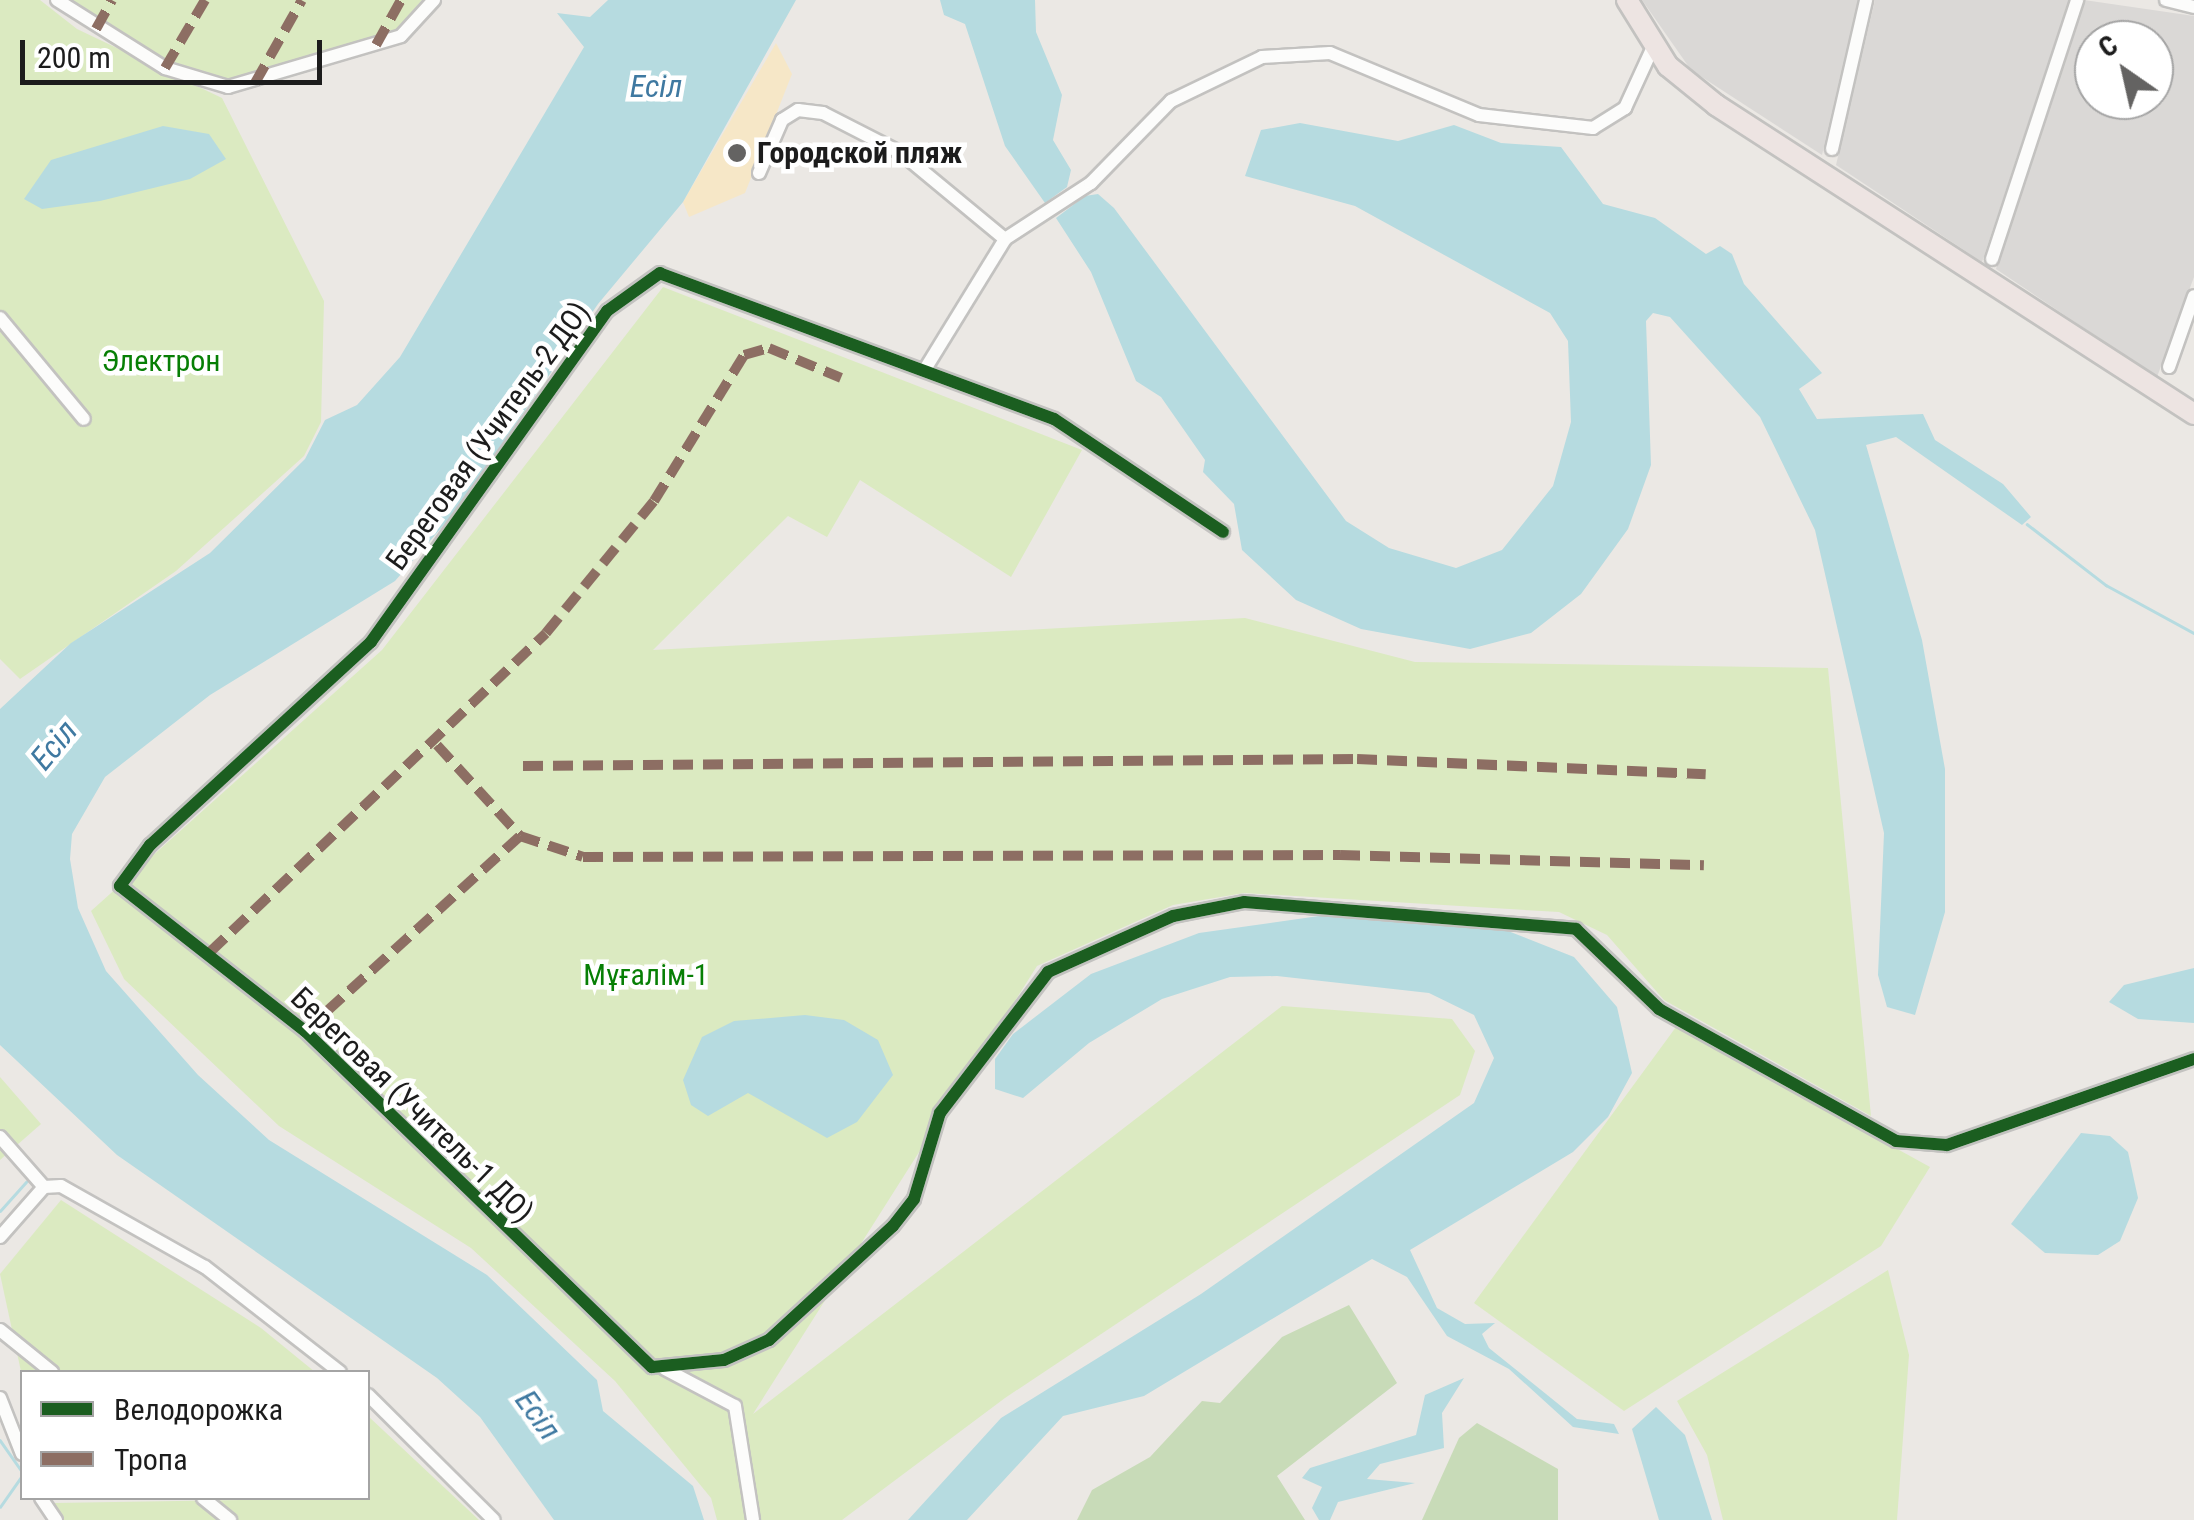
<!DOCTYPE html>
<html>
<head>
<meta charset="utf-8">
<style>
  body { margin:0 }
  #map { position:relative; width:2194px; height:1520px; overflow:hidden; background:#ebe8e4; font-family:"Roboto Condensed",sans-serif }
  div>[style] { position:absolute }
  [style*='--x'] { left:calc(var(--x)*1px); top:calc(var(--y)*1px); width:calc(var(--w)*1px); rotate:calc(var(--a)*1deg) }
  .residential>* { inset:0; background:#dad8d6 }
  .grass>* { inset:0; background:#dbeac1 }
  .forest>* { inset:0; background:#c8dbb8 }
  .sand>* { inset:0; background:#f6e7c7 }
  .water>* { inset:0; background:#b6dbe0 }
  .stream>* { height:2.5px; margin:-1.25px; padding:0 1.25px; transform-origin:1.25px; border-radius:1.25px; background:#b6dbe0 }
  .roads { filter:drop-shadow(2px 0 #c3c2c0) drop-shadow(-2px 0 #c3c2c0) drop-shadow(0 2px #c3c2c0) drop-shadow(0 -2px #c3c2c0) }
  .minor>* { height:12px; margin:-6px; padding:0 6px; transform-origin:6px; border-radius:6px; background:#fcfcfb }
  .trunk>* { height:20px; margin:-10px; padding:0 10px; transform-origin:10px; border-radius:10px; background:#ede4e2 }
  .quiet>* { height:10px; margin-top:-5px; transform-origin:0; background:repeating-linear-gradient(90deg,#8d6e63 0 20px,transparent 0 30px) }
  .cycleway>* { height:12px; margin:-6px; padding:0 6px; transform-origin:6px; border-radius:6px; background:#1b5e20 }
  .dots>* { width:28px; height:28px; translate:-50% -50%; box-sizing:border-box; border:5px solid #fff; border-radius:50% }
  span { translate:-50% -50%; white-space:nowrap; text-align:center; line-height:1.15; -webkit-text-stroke:9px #fff; paint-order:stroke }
  .poi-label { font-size:30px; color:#1c1c1c; font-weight:700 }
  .left { translate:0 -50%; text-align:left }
  .park-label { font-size:30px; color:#077f05 }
  .street-label { font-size:30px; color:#1c1c1c }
  .water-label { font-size:32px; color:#3f79a1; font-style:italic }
  .legend { position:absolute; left:20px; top:1370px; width:350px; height:130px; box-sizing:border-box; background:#fff; border:2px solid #a4a4a4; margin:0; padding:12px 18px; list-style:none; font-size:30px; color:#1c1c1c }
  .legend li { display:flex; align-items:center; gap:20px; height:50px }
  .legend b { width:50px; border:2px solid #a4a4a4 }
  .north { position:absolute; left:2074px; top:20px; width:100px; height:100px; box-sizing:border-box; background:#fff; border:2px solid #a4a4a4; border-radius:50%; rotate:326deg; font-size:28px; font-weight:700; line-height:40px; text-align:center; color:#1c1c1c }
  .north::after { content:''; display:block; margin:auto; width:35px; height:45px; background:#646362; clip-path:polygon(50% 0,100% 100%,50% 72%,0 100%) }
  .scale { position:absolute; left:20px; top:40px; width:302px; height:45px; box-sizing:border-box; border:5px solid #1c1c1c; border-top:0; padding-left:12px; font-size:30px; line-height:35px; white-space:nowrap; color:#1c1c1c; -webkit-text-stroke:8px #fff; paint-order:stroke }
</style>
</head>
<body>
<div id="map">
  <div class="residential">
    <div style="clip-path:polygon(1642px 0,1858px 0,1822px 155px,1691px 70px)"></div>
    <div style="clip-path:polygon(1875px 0,2069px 0,1982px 262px,1836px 165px)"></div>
    <div style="clip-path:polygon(evenodd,2084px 0,2194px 16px,2194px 277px,2157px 377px,1996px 269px,2084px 0,2154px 40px,2154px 100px,2094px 100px,2094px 40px,2154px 40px)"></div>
  </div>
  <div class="grass">
    <div style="clip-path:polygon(0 0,40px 0,77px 29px,222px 98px,324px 301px,321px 422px,304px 456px,176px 571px,20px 679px,0 659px)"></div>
    <div style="clip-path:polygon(68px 0,422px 0,397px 29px,229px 79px,160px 58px)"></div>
    <div style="clip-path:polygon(663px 287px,1082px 450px,1011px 577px,860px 480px,827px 537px,788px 516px,653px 650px,1245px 618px,1415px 662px,1828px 668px,1871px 1116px,1664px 1000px,1607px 935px,1559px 912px,1244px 893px,1173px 905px,1037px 966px,753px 1414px,1282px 1006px,1452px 1019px,1475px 1051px,1460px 1095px,1005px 1398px,842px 1520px,717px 1520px,711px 1498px,615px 1381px,471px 1248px,279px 1126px,124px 979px,91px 911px,382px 650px)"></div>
    <div style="clip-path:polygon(1676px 1027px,1930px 1167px,1881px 1246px,1624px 1411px,1474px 1303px)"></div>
    <div style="clip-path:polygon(0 1077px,41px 1124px,0 1160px)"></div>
    <div style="clip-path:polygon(61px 1200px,261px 1328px,315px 1372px,22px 1376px,0 1274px)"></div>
    <div style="clip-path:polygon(1888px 1270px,1909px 1355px,1897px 1520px,1723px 1520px,1707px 1455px,1677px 1401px)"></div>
    <div style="clip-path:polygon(368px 1416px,479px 1520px,63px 1520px,53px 1503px,368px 1498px)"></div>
  </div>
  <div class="forest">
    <div style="clip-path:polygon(1349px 1305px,1397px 1383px,1277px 1476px,1305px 1520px,1077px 1520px,1092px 1490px,1150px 1457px,1202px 1401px,1220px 1403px,1282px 1337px)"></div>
    <div style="clip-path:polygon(1477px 1423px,1558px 1469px,1558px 1520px,1422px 1520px,1459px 1438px)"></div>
  </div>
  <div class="sand">
    <div style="clip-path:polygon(776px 43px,792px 74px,745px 193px,689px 217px,683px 202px)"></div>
  </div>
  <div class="water">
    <div style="clip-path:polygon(608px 0,796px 0,683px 202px,598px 304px,456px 511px,395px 581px,210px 695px,105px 777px,72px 834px,70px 859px,78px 908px,106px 971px,198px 1075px,269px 1140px,487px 1275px,597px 1380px,603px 1411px,693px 1486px,704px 1520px,554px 1520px,480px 1417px,437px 1378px,117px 1155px,0 1045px,0 709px,71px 643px,210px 553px,305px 459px,325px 420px,357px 405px,400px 357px,584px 47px,557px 13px,590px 17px)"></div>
    <div style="clip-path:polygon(940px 0,1035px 0,1036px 32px,1062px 95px,1053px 140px,1071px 170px,1067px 187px,1045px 203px,1005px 146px,965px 24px,944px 15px)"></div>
    <div style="clip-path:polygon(1300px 123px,1398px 141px,1454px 125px,1501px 143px,1561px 147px,1603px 204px,1655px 218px,1706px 254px,1720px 246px,1732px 254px,1744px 284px,1822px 373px,1799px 389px,1817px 419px,1923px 414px,1935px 440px,2003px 484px,2031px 517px,2022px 525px,1896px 437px,1866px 445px,1922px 640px,1945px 769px,1945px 912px,1915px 1015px,1887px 1007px,1878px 975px,1884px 833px,1815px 530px,1760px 417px,1670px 317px,1653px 313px,1646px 321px,1651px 465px,1628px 529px,1581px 594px,1531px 633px,1470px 649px,1361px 629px,1296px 600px,1242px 550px,1234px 504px,1203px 472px,1205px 460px,1161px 397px,1136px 381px,1091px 272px,1056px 218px,1085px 196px,1098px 194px,1114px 208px,1346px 521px,1389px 548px,1456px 568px,1502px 550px,1553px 486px,1571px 422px,1568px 341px,1550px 313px,1355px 206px,1245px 176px,1261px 130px)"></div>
    <div style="clip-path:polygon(163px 126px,209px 134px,226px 159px,190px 179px,100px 201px,42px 209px,24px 199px,51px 160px)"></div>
    <div style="clip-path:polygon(1319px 916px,1508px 931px,1574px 957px,1617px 1007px,1632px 1073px,1608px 1117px,1573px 1152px,1410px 1250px,1437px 1308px,1465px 1324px,1495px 1323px,1482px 1334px,1489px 1348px,1577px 1419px,1614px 1424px,1619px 1434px,1573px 1427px,1509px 1369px,1447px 1336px,1407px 1277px,1372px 1259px,1144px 1396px,1063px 1416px,967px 1520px,908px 1520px,1001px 1418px,1201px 1294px,1474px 1103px,1494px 1058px,1474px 1015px,1429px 993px,1277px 976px,1230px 977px,1162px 999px,1089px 1043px,1023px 1098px,995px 1089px,995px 1059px,1013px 1034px,1091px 974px,1199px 933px)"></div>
    <div style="clip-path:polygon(2194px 968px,2194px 1023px,2138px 1019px,2109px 1002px,2124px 985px)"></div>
    <div style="clip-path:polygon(805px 1015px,844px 1020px,878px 1040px,893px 1075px,857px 1122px,827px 1138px,748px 1093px,708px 1116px,691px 1105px,683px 1080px,702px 1037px,734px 1021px)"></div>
    <div style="clip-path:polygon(2081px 1133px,2110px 1136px,2128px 1152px,2138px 1198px,2120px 1241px,2098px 1255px,2045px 1253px,2011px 1224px)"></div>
    <div style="clip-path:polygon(1464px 1378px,1442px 1413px,1444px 1448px,1380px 1464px,1367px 1479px,1415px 1483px,1338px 1502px,1330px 1520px,1319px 1520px,1312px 1508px,1322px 1487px,1302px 1478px,1310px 1468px,1416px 1435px,1425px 1395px)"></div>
    <div style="clip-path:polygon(1656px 1407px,1685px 1435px,1712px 1520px,1659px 1520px,1632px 1429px)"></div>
  </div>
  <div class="stream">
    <div style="--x:2027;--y:524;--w:100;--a:37.7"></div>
    <div style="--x:2106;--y:585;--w:100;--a:28.6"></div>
    <div style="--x:0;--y:1211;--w:39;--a:-48"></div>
    <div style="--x:0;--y:1440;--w:39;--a:55"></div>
    <div style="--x:0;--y:1507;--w:39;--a:-55"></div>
  </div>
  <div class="roads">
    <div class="minor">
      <div style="--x:57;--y:0;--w:128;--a:32.2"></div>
      <div style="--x:165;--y:68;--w:66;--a:16.8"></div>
      <div style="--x:228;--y:87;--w:180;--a:-16.4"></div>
      <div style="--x:401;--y:36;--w:49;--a:-47.5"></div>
      <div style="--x:2166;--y:0;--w:29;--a:14"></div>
      <div style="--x:1832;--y:149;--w:153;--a:-77.1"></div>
      <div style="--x:759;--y:173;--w:58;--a:-66.5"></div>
      <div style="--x:782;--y:120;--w:19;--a:-32"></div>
      <div style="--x:798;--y:110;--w:25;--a:7"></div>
      <div style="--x:823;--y:113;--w:88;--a:27.1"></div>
      <div style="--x:901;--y:153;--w:135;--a:39.6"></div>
      <div style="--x:1005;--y:239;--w:103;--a:-33.1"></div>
      <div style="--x:1091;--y:183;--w:115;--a:-45.7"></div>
      <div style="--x:1171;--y:101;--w:101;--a:-25.8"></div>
      <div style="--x:1262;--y:57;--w:68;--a:-3.4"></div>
      <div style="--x:1330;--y:53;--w:161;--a:22.6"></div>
      <div style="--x:1479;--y:115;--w:115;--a:6.5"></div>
      <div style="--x:1593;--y:128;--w:38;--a:-32"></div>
      <div style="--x:1625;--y:108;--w:67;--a:-65.3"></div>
      <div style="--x:1992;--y:259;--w:273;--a:-71.8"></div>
      <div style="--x:0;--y:318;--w:131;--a:50.3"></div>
      <div style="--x:927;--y:366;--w:149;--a:-58.4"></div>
      <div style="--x:2169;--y:367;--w:75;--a:-70.6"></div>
      <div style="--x:1223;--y:532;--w:203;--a:-146.2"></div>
      <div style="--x:1054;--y:419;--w:420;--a:-159.7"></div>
      <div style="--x:660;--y:273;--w:65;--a:144.4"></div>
      <div style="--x:607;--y:311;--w:407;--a:125.5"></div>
      <div style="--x:371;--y:642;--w:300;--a:137.4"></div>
      <div style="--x:150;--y:845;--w:51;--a:126.2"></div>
      <div style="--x:120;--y:886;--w:235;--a:38.1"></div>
      <div style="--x:305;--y:1031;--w:483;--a:44.1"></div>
      <div style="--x:652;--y:1367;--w:72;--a:-5.6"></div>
      <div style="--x:724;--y:1360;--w:49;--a:-24"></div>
      <div style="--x:769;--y:1340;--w:168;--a:-42.6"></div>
      <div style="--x:893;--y:1226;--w:34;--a:-52"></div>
      <div style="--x:914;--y:1199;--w:90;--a:-73.2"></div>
      <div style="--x:940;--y:1113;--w:178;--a:-52.5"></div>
      <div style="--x:1048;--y:972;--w:137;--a:-24.1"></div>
      <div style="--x:1173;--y:916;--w:72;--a:-11.2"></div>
      <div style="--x:1244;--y:902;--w:333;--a:4.6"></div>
      <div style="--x:1576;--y:929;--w:115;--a:43.9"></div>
      <div style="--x:1659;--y:1009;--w:271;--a:29.1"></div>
      <div style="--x:1896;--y:1141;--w:51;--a:4.5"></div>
      <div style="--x:1947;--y:1145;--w:262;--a:-19.2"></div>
      <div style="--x:0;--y:1137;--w:67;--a:48.7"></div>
      <div style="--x:44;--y:1187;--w:17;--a:-3"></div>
      <div style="--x:61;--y:1186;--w:165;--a:29.4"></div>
      <div style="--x:205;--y:1267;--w:171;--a:37.9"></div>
      <div style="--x:0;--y:1237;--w:67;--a:-48.7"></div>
      <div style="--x:0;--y:1330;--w:67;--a:38.9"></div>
      <div style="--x:665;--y:1369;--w:79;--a:27.9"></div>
      <div style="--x:735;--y:1406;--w:115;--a:81"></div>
      <div style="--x:368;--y:1395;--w:177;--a:44.8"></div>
      <div style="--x:0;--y:1398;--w:60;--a:68.6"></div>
      <div style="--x:41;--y:1498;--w:27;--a:56"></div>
      <div style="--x:203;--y:1498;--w:35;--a:39"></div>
    </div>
    <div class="trunk">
      <div style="--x:1627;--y:0;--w:78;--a:58.2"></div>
      <div style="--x:1668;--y:66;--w:62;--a:39.1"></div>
      <div style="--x:1716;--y:105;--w:569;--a:32.88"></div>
    </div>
  </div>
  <div class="quiet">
    <div style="--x:96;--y:29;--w:33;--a:-61"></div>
    <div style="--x:376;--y:45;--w:51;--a:-60.9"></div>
    <div style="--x:165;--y:68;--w:79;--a:-59.5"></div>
    <div style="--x:255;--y:83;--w:95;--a:-60.5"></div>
    <div style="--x:437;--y:745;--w:123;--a:47.6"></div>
    <div style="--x:520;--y:836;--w:66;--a:18.4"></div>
    <div style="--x:583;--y:857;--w:757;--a:-0.15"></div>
    <div style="--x:1340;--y:855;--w:364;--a:1.6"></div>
    <div style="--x:523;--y:766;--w:834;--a:-0.48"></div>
    <div style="--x:1357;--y:759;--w:349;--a:2.5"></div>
    <div style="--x:210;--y:952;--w:463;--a:-43.5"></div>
    <div style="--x:546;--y:633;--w:171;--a:-50.7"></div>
    <div style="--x:654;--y:501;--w:172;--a:-58.3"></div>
    <div style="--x:744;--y:355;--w:26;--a:-16"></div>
    <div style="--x:769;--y:348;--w:78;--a:22.6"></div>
    <div style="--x:305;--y:1031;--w:290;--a:-42.2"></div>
  </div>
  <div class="cycleway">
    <div style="--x:1223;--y:532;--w:203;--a:-146.2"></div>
    <div style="--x:1054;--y:419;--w:420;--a:-159.7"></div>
    <div style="--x:660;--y:273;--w:65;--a:144.4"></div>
    <div style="--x:607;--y:311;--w:407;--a:125.5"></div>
    <div style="--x:371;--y:642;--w:300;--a:137.4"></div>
    <div style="--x:150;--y:845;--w:51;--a:126.2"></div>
    <div style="--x:120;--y:886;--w:235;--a:38.1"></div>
    <div style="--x:305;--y:1031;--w:483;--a:44.1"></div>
    <div style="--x:652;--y:1367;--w:72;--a:-5.6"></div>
    <div style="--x:724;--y:1360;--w:49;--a:-24"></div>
    <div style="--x:769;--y:1340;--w:168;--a:-42.6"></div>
    <div style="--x:893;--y:1226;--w:34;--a:-52"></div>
    <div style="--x:914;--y:1199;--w:90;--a:-73.2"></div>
    <div style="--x:940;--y:1113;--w:178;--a:-52.5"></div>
    <div style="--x:1048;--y:972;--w:137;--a:-24.1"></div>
    <div style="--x:1173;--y:916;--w:72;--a:-11.2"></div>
    <div style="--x:1244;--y:902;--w:333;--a:4.6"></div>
    <div style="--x:1576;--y:929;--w:115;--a:43.9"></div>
    <div style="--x:1659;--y:1009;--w:271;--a:29.1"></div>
    <div style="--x:1896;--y:1141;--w:51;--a:4.5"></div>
    <div style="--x:1947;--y:1145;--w:262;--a:-19.2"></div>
  </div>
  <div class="dots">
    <div style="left:737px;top:153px;background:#646362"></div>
  </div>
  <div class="poi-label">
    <span class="left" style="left:757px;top:153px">Городской пляж</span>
  </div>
  <div class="park-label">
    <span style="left:161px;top:361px">Электрон</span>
    <span style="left:646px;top:975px">Мұғалім-1</span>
  </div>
  <div class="street-label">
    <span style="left:488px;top:436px;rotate:-54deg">Береговая (Учитель-2 ДО)</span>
    <span style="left:412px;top:1105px;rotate:44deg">Береговая (Учитель-1 ДО)</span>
  </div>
  <div class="water-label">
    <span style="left:656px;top:86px">Есіл</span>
    <span style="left:54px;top:745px;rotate:-50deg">Есіл</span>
    <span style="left:538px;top:1415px;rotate:54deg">Есіл</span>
  </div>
  <ul class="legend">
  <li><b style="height:12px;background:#1b5e20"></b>Велодорожка</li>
  <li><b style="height:12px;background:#8d6e63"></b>Тропа</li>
  </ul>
  <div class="north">С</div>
  <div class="scale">200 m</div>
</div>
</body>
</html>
